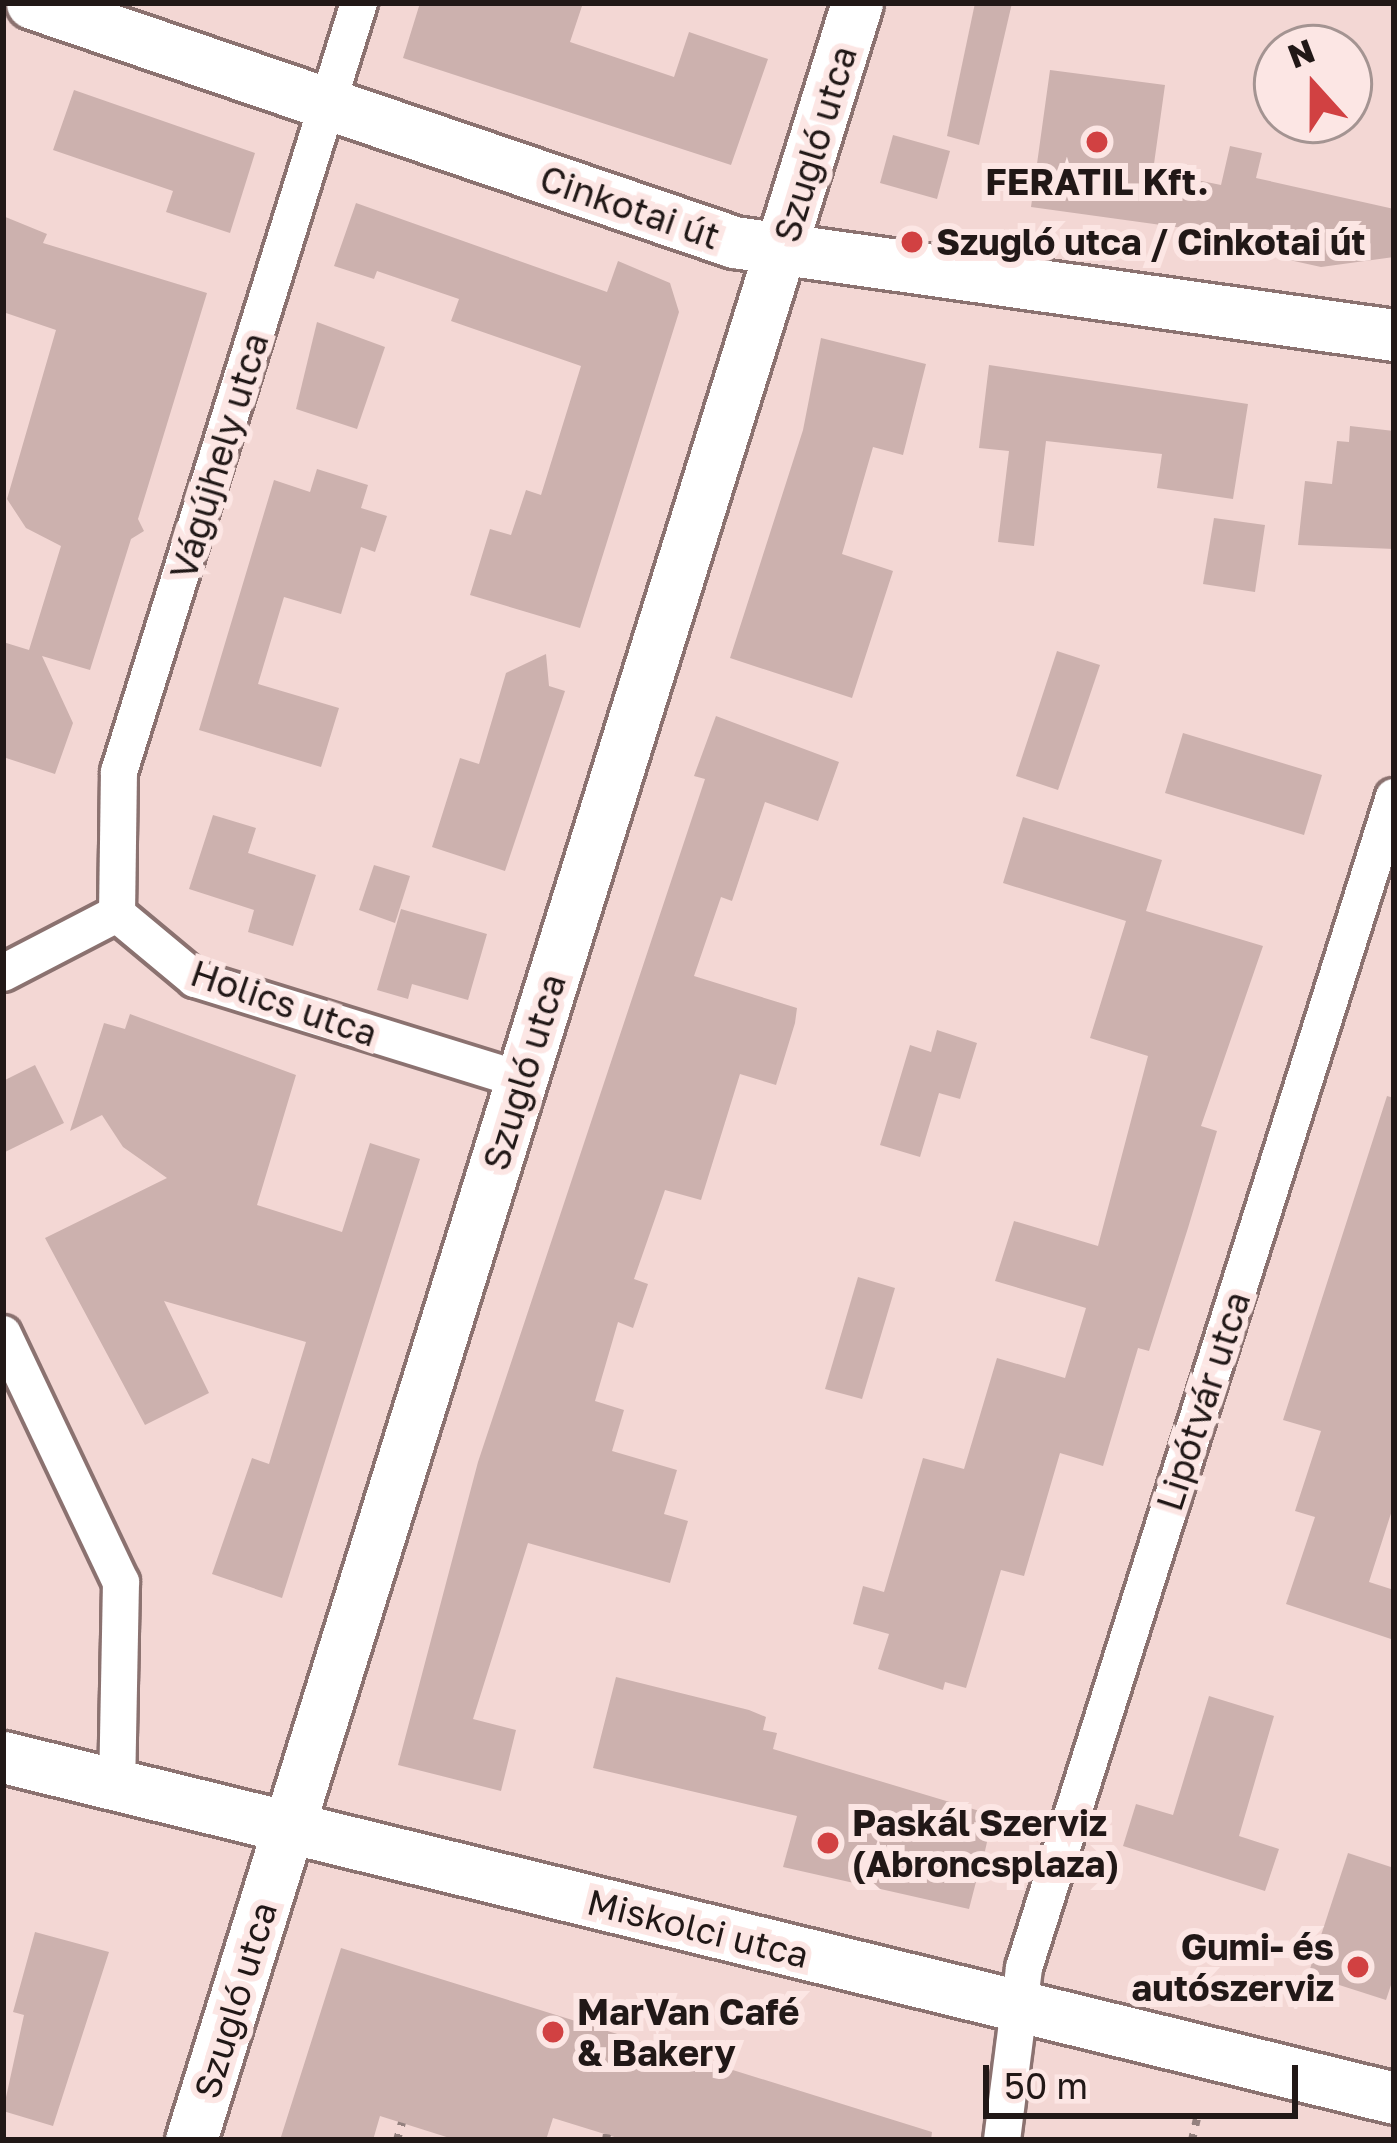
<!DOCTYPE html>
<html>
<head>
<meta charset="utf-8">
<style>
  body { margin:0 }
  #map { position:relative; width:1397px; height:2143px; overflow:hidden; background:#f3d7d4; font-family:"Golos Text",sans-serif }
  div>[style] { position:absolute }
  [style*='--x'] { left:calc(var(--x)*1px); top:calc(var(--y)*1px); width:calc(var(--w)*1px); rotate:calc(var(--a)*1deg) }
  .building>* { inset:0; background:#ccb1ae }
  .path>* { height:8px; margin-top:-4px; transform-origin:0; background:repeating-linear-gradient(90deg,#94817f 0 6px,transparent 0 15px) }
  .roads { filter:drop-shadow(3px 0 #8b7270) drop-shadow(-3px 0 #8b7270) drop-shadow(0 3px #8b7270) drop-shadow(0 -3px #8b7270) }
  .street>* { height:36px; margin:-18px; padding:0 18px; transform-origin:18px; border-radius:18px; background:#fff }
  .secondary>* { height:51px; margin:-25.5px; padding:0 25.5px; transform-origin:25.5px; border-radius:25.5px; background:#fff }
  .dots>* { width:33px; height:33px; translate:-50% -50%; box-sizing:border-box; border:6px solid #fce6e4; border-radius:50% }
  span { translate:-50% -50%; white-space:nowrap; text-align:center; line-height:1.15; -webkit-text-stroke:12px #fce6e4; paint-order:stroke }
  .street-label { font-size:36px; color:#211817 }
  .poi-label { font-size:36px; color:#211817; font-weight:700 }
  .left { translate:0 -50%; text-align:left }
  .right { translate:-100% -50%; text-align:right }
  .frame { position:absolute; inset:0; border:6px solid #211817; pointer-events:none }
  .north { position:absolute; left:1253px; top:24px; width:120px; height:120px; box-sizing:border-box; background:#fce6e4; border:3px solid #a49492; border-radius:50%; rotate:339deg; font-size:33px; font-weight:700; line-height:48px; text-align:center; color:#211817 }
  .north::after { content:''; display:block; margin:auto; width:42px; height:54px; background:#d14142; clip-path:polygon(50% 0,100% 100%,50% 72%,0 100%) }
  .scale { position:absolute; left:983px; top:2065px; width:315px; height:54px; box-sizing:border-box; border:6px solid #211817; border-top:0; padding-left:15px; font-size:36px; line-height:42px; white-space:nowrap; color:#211817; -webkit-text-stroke:9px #fce6e4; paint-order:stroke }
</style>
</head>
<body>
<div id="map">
  <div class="building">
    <div style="clip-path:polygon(420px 3px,583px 3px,570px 42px,674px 77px,689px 32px,768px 59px,731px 165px,403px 58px)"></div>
    <div style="clip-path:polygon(975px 3px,1012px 3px,979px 145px,947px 136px)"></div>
    <div style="clip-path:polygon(1050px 70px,1165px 85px,1153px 171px,1221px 185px,1230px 146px,1262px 153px,1256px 178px,1394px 209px,1394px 257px,1321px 267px,1181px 236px,1183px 228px,1031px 207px)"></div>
    <div style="clip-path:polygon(74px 90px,255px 153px,230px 233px,166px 212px,173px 191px,53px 150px)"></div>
    <div style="clip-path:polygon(893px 135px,950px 151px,937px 199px,880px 183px)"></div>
    <div style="clip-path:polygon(356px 203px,607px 292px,618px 261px,670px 283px,679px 312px,580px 628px,470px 595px,490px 529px,511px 535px,526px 490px,541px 495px,581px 366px,451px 321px,459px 299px,377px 271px,374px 279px,334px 266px)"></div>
    <div style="clip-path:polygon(3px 216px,47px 234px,43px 243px,207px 293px,138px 519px,144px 531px,131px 539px,90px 670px,42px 656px,73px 723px,55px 774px,3px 757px,3px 642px,29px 650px,61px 546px,26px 528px,7px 499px,56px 330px,3px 312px)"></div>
    <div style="clip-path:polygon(317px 322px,385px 347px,357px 429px,296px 409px)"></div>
    <div style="clip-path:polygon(821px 338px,926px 364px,903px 455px,873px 447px,842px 554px,893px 571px,852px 698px,730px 658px,803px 430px)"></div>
    <div style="clip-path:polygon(989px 365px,1248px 404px,1233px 499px,1157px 488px,1162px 454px,1046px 441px,1034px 546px,998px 542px,1009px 451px,979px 448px)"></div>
    <div style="clip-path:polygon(1350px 426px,1394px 431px,1394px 549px,1298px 545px,1305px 481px,1332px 484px,1337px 441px,1349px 442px)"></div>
    <div style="clip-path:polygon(317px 469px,368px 485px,361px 508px,387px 516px,375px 552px,361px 547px,341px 614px,284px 597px,258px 684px,339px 708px,321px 767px,199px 730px,274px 480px,310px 492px)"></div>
    <div style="clip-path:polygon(1214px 518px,1265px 525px,1255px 592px,1203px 584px)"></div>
    <div style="clip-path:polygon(1057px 651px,1100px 665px,1058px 790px,1016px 776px)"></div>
    <div style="clip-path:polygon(546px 654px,549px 686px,565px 691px,505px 871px,432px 847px,460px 758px,479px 764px,506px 673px)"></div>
    <div style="clip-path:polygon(716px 716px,839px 762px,818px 821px,765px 802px,732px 901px,721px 897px,694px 976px,797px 1008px,795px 1023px,776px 1085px,740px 1074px,701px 1200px,665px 1190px,634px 1279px,648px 1284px,633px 1328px,618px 1322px,595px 1401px,624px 1410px,612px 1451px,677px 1470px,664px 1514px,688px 1521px,670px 1583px,528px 1543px,473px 1719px,516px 1730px,501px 1791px,398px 1765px,478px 1462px,705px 779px,694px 776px)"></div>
    <div style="clip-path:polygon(1183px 733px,1322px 775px,1304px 835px,1165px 793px)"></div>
    <div style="clip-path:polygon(213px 815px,256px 828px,248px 853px,316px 875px,293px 946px,248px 932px,254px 910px,189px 889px)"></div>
    <div style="clip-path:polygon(1023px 817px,1162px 860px,1146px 911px,1263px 946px,1201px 1126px,1217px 1131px,1188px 1228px,1149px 1351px,1138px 1348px,1103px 1466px,1060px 1453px,1024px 1576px,1001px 1570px,966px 1688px,945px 1682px,943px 1690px,878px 1669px,889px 1634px,853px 1624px,863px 1586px,884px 1592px,923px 1458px,964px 1469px,997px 1358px,1065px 1378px,1086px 1308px,995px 1281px,1014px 1221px,1098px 1246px,1148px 1056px,1090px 1038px,1126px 921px,1003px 883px)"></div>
    <div style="clip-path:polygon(374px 865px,410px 876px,395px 923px,359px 910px)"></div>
    <div style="clip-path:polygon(401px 909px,487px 934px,468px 1000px,412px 984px,408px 999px,377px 990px)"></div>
    <div style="clip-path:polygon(130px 1014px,296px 1075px,257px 1205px,342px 1232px,370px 1143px,420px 1159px,282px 1598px,212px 1574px,252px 1458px,269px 1464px,306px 1342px,164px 1301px,209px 1393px,145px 1425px,45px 1238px,167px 1178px,123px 1147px,102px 1115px,70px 1131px,104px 1023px,125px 1029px)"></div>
    <div style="clip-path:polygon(937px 1030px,977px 1043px,960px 1099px,939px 1093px,920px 1157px,880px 1145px,910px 1045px,931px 1052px)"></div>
    <div style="clip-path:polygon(35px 1065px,64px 1123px,3px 1153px,3px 1081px)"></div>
    <div style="clip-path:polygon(1387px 1096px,1394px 1098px,1394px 1504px,1369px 1582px,1394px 1590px,1394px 1640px,1286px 1604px,1315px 1517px,1295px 1511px,1321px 1431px,1283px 1420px)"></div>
    <div style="clip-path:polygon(858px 1277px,895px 1288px,862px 1399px,825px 1389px)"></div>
    <div style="clip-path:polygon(616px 1677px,749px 1710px,766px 1717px,763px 1730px,777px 1733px,773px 1749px,993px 1815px,985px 1851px,993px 1868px,977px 1878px,969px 1909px,783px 1867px,797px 1816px,593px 1768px)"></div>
    <div style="clip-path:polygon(1209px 1696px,1274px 1716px,1239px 1836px,1279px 1849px,1265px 1891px,1123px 1846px,1136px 1804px,1173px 1815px)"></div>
    <div style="clip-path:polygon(1348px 1853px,1394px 1868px,1394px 1976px,1386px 2000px,1308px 1975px)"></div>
    <div style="clip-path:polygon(35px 1932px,109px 1952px,53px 2126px,3px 2111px,24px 2015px,13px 2012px)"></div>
    <div style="clip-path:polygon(341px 1948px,932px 2132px,931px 2140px,624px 2140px,553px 2118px,546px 2140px,456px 2140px,380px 2116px,373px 2140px,280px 2140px)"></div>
  </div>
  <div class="path">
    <div style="--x:397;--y:2140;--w:18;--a:-74"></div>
    <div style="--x:606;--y:2140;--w:6;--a:-81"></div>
    <div style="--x:1192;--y:2140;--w:26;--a:-77"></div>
  </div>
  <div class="roads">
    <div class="street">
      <div style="--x:117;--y:914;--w:142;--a:-89.2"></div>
      <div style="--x:119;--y:772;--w:806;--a:-72.67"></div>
      <div style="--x:117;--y:914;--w:102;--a:39.8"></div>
      <div style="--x:195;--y:979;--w:341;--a:17.2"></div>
      <div style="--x:3;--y:973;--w:128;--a:-27.4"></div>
      <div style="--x:3;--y:1334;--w:275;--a:64.6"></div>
      <div style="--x:121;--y:1582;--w:204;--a:91.1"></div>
      <div style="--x:1002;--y:2140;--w:173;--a:-82.7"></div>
      <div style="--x:1024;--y:1968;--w:1228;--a:-72.47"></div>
    </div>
    <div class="secondary">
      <div style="--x:32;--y:3;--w:742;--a:18.8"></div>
      <div style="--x:734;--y:242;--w:667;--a:8.02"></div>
      <div style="--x:3;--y:1757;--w:1432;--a:13.77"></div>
      <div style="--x:191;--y:2140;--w:2238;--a:-72.69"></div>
    </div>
  </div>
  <div class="dots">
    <div style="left:1097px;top:142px;background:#d14142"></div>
    <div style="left:912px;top:242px;background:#d14142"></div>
    <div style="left:828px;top:1843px;background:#d14142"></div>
    <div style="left:1358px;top:1967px;background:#d14142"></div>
    <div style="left:553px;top:2032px;background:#d14142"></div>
  </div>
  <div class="street-label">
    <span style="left:815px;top:144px;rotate:-73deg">Szugló utca</span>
    <span style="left:630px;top:207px;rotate:19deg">Cinkotai út</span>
    <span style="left:219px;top:456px;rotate:-73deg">Vágújhely utca</span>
    <span style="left:284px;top:1003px;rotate:19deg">Holics utca</span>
    <span style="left:524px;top:1072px;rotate:-73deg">Szugló utca</span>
    <span style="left:1203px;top:1401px;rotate:-72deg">Lipótvár utca</span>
    <span style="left:698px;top:1928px;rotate:14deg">Miskolci utca</span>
    <span style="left:235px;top:2000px;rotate:-73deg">Szugló utca</span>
  </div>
  <div class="poi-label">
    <span style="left:1097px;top:182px">FERATIL Kft.</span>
    <span class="left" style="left:936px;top:242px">Szugló utca / Cinkotai út</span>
    <span class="left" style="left:852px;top:1843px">Paskál Szerviz<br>(Abroncsplaza)</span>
    <span class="right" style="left:1334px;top:1967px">Gumi- és<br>autószerviz</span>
    <span class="left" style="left:577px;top:2032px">MarVan Café<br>&amp; Bakery</span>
  </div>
  <div class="frame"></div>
  <div class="north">N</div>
  <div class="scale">50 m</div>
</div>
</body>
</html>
